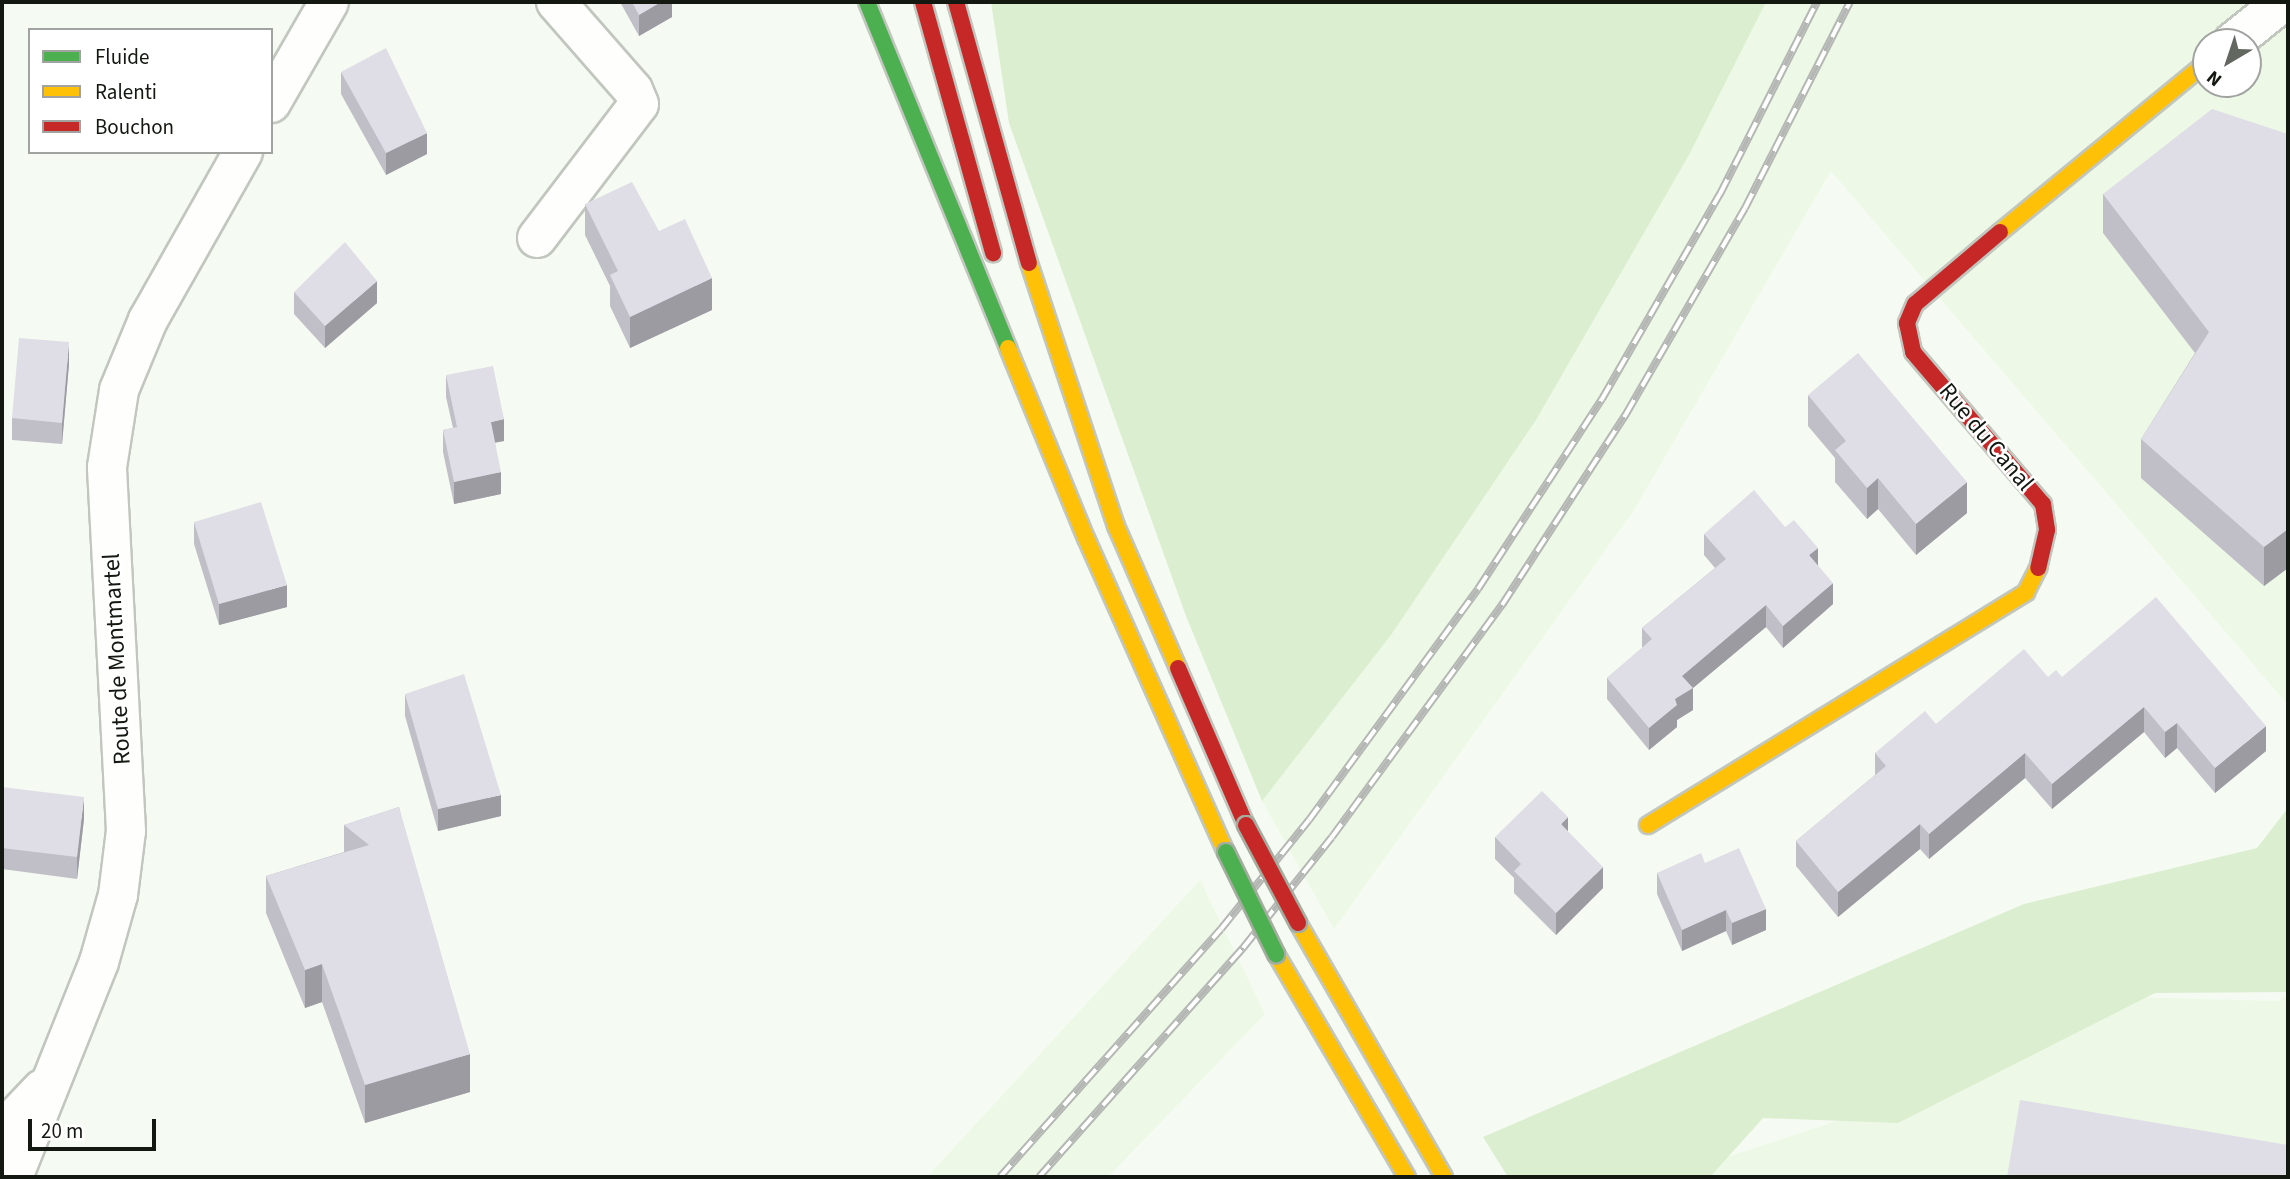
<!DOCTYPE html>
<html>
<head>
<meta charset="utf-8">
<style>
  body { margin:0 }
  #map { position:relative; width:2290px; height:1179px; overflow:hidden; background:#f5fbf2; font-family:"Source Sans 3",sans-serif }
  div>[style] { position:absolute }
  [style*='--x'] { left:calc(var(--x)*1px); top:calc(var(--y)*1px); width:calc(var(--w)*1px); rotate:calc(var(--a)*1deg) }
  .built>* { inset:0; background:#edf9e6 }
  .green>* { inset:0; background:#dbeecf }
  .roads { filter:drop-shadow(2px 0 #c1c6be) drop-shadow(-2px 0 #c1c6be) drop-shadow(0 2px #c1c6be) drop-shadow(0 -2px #c1c6be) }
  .street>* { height:38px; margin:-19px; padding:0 19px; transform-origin:19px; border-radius:19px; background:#fefefd }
  .fast>* { height:16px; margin:-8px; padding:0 8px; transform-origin:8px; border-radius:8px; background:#4caf50 }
  .slow>* { height:16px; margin:-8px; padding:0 8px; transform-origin:8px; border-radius:8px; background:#ffc107 }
  .jam>* { height:16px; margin:-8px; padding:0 8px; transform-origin:8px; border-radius:8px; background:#c62828 }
  .rail>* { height:8px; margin-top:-4px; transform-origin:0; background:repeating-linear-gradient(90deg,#fff 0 16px,#b5b7b5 0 32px); box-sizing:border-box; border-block:2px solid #b5b7b5 }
  .bridges { filter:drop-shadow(2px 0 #a4ad9f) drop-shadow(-2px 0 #a4ad9f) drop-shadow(0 2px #a4ad9f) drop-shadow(0 -2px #a4ad9f) }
  .fast-bridge>* { height:16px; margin:-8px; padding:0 8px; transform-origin:8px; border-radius:8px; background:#4caf50 }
  .jam-bridge>* { height:16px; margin:-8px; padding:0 8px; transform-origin:8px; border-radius:8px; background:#c62828 }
  .wall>* { inset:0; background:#c0bfc7 }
  .shaded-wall>* { inset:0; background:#9c9ba2 }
  .building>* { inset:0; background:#dfdee7 }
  span { translate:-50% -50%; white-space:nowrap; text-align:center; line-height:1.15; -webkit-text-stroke:5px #fff; paint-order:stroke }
  .street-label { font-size:24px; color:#131811 }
  .frame { position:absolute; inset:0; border:4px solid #131811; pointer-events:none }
  .legend { position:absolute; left:28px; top:28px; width:245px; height:126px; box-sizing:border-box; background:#fff; border:2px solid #a1a3a0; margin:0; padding:9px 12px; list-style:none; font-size:21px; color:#131811 }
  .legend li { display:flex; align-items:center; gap:14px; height:35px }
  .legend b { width:35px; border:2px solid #a1a3a0 }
  .north { position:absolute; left:2192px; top:28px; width:70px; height:70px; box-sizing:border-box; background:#fff; border:2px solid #a1a3a0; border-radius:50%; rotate:219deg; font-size:19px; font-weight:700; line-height:28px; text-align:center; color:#131811 }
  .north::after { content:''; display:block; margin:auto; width:24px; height:32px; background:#626760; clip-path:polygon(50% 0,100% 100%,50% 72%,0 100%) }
  .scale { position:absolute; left:28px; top:1119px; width:128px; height:32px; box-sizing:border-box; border:4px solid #131811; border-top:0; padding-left:9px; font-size:21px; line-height:24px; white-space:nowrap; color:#131811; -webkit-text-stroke:5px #fff; paint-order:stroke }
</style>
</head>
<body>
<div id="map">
  <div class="built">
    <div style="clip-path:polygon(evenodd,1766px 2px,2288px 2px,2288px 705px,1831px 171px,1634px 510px,1334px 929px,1262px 801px,1391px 635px,1536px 420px,1689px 155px,1766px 2px,2206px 42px,2248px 42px,2248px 84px,2206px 84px,2206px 42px)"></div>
    <div style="clip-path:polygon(1200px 880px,1265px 1014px,1108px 1177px,927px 1177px)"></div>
    <div style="clip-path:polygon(2288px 995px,2288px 1177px,1666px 1177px,1867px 1111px,2089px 996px,2278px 1001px)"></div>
  </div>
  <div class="green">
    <div style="clip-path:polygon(991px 2px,1766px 2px,1689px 155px,1536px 420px,1391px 635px,1262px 801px,1186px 616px,1009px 123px)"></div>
    <div style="clip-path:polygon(2288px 808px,2288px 992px,2155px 993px,1898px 1123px,1763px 1118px,1710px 1177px,1508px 1177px,1483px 1137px,2024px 904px,2257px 848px)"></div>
  </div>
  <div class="roads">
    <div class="street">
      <div style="--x:2233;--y:42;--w:64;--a:-38.7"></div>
      <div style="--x:271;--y:103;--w:116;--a:-60.1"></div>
      <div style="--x:537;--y:238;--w:168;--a:-52.7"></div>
      <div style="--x:639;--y:104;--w:15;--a:-113"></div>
      <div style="--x:633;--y:90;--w:117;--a:-131.2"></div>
      <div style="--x:2;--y:1131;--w:58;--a:-46.4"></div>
      <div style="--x:13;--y:1177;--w:232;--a:-68.2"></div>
      <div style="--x:99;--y:962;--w:70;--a:-74.2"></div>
      <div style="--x:118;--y:895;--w:64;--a:-82.9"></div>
      <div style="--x:126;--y:831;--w:364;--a:-93"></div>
      <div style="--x:107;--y:467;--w:78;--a:-81.1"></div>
      <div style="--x:119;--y:390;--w:76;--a:-67.5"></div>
      <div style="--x:148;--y:320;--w:193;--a:-60.5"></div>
    </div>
    <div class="fast">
      <div style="--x:867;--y:2;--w:374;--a:67.8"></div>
    </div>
    <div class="slow">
      <div style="--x:2000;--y:232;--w:266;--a:-39.4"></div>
      <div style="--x:1029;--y:263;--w:277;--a:71.7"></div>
      <div style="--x:1116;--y:526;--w:155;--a:66.4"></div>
      <div style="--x:1008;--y:348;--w:205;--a:67.7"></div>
      <div style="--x:1086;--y:538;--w:344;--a:66"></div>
      <div style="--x:1648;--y:825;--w:444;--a:-31.6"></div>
      <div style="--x:2026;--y:592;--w:27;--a:-63"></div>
      <div style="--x:1298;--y:923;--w:293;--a:60.1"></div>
      <div style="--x:1276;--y:954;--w:259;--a:59.6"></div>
    </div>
    <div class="jam">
      <div style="--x:923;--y:2;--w:261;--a:74.4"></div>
      <div style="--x:956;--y:2;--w:271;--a:74.4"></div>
      <div style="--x:2000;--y:232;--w:111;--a:139.7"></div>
      <div style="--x:1915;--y:304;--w:21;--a:113"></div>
      <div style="--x:1907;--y:323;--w:30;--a:78"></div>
      <div style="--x:1913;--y:352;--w:200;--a:49.5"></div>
      <div style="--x:2043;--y:504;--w:26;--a:81"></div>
      <div style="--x:2047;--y:530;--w:39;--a:103"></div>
      <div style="--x:1178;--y:668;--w:171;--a:66.6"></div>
    </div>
  </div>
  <div class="rail">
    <div style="--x:1000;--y:1177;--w:332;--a:-48.3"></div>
    <div style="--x:1221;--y:929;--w:140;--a:-51.1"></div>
    <div style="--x:1309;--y:820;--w:286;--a:-53.8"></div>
    <div style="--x:1478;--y:589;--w:227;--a:-56.9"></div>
    <div style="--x:1602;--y:399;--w:237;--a:-60.1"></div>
    <div style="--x:1720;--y:194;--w:215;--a:-63.2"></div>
    <div style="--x:1039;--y:1177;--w:307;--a:-48.3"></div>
    <div style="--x:1243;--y:948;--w:142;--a:-51.3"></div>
    <div style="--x:1332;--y:837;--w:288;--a:-53.8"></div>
    <div style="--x:1502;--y:605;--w:228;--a:-57"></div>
    <div style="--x:1626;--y:414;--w:238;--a:-60"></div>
    <div style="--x:1745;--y:208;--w:231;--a:-63"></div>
  </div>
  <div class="bridges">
    <div class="fast-bridge">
      <div style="--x:1226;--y:852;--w:114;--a:63.9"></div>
    </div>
    <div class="jam-bridge">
      <div style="--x:1246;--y:825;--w:111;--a:62"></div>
    </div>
  </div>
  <div class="wall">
    <div style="clip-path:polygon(620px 2px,672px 2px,672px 17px,639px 36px)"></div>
    <div style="clip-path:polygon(341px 72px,427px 154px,386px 175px,341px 94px)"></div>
    <div style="clip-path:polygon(2288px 134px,2288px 568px,2264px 586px,2141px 478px,2141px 439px,2195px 353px,2103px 233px,2103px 194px)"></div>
    <div style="clip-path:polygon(585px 204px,659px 231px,712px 310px,630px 348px,610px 306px,610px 286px,585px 235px)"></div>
    <div style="clip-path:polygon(294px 292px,377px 303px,325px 348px,294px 314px)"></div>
    <div style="clip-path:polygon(69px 364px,62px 444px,12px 440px,12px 418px)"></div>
    <div style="clip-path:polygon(446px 375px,504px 441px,495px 443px,501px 494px,454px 504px,443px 452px,443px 430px,453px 428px,446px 397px)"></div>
    <div style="clip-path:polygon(1808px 395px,1967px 513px,1916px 555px,1878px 509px,1867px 519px,1835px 482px,1835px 458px,1808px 426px)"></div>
    <div style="clip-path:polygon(194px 522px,287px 607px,219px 625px,194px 544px)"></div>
    <div style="clip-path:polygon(1704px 534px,1818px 565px,1833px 604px,1783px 648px,1766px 627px,1693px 688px,1693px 710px,1677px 720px,1677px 727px,1649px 750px,1607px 699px,1607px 678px,1642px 648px,1642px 628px,1715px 568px,1704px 555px)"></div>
    <div style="clip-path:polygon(2048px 677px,2062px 677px,2266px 751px,2215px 793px,2177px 748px,2165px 758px,2144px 732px,2052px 809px,2025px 778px,1929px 859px,1920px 849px,1838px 917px,1796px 866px,1796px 841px,1875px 775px,1875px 753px,1936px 724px)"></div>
    <div style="clip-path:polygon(405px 694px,501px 816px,438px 831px,405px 716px)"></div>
    <div style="clip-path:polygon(2px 787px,84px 819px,77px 879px,2px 869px)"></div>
    <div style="clip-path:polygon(399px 807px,470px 1092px,365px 1123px,322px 1002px,305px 1008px,266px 913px,266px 876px,344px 852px,344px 825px)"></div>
    <div style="clip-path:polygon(1568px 832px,1603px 888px,1556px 935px,1514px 893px,1514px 878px,1495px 859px,1495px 837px)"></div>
    <div style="clip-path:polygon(1705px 863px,1766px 930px,1732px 945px,1726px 931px,1682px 951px,1657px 894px,1657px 873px)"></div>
  </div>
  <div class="shaded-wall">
    <div style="clip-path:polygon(661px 2px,672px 2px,672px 17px,639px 36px,639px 15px)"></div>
    <div style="clip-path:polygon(427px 133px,427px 154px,386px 175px,386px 153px)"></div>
    <div style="clip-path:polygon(712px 278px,712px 310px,630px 348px,630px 317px)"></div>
    <div style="clip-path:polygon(377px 281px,377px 303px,325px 348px,325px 326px)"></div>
    <div style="clip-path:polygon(69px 342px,69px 364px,62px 444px,62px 423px)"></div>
    <div style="clip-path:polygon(504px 419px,504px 441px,491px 443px,491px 422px)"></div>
    <div style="clip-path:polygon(501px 472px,501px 494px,454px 504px,454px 482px)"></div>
    <div style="clip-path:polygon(1878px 478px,1878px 509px,1867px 519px,1867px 488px)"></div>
    <div style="clip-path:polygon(1967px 482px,1967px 513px,1916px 555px,1916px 524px)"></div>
    <div style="clip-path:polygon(2288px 529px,2288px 568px,2264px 586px,2264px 547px)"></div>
    <div style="clip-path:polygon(1818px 548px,1818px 569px,1809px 555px)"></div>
    <div style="clip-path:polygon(1833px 583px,1833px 604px,1783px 648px,1783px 626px)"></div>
    <div style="clip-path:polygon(287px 585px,287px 607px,219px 625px,219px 604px)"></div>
    <div style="clip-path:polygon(1766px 605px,1766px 627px,1693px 688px,1693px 710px,1677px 720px,1677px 727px,1649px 750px,1649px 728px,1675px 699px,1682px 676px)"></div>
    <div style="clip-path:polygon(2144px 707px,2144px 732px,2052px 809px,2052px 784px)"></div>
    <div style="clip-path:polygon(2177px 723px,2177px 748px,2165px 758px,2165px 732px)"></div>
    <div style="clip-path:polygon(2266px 726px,2266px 751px,2215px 793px,2215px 768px)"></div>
    <div style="clip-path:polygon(2025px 753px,2025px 778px,1929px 859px,1929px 834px)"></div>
    <div style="clip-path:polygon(501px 795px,501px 816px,438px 831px,438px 809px)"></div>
    <div style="clip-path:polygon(84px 797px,84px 819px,77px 879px,77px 857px)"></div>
    <div style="clip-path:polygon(1568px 817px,1568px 838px,1561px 824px)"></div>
    <div style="clip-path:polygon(1920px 824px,1920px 849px,1838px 917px,1838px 892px)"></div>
    <div style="clip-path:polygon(1603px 867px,1603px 888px,1556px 935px,1556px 913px)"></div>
    <div style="clip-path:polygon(1766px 909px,1766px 930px,1732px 945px,1732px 923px)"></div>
    <div style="clip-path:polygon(1726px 910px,1726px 931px,1682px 951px,1682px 930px)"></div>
    <div style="clip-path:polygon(322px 964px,322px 1002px,305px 1008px,305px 970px)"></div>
    <div style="clip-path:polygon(470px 1054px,470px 1092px,365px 1123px,365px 1085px)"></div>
  </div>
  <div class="building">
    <div style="clip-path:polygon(632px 2px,661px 2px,639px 15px)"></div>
    <div style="clip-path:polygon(386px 48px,427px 133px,386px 153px,341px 72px)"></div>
    <div style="clip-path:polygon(2212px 109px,2288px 134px,2288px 529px,2264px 547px,2141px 439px,2209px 332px,2103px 194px)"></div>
    <div style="clip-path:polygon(632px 182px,659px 231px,685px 219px,712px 278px,630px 317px,610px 275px,618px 271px,585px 204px)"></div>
    <div style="clip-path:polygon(345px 242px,377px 281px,325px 326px,294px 292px)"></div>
    <div style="clip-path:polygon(19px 338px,69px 342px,62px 423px,12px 418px)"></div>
    <div style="clip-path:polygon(1858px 353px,1967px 482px,1916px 524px,1878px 478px,1867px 488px,1835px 450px,1846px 441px,1808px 395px)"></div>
    <div style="clip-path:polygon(493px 366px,504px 419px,491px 422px,501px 472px,454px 482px,443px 430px,457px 427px,446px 375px)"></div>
    <div style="clip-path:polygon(1754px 490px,1785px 527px,1794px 520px,1818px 548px,1809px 555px,1833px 583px,1783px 626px,1766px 605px,1682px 676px,1693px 688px,1675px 699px,1677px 705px,1649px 728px,1607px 678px,1652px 639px,1642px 628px,1726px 559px,1704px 534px)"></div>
    <div style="clip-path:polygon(261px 502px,287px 585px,219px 604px,194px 522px)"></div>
    <div style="clip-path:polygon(2156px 597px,2266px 726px,2215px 768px,2177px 723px,2165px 732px,2144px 707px,2052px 784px,2025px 753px,1929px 834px,1920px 824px,1838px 892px,1796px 841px,1886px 766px,1875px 753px,1925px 711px,1936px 724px,2024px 649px,2048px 677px,2056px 670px,2062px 677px)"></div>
    <div style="clip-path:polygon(464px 674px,501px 795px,438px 809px,405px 694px)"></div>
    <div style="clip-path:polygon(2px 787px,84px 797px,77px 857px,2px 848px)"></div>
    <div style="clip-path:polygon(1542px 791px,1568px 817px,1561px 824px,1603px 867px,1556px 913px,1514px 871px,1521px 864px,1495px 837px)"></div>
    <div style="clip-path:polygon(399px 807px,470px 1054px,365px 1085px,322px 964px,305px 970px,266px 876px,369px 845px,344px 825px)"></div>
    <div style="clip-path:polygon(1739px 848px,1766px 909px,1732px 923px,1726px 910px,1682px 930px,1657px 873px,1701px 853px,1705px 863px)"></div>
    <div style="clip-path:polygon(2020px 1100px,2288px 1145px,2288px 1177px,2007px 1177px)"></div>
  </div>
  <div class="street-label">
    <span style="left:1986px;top:437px;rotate:50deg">Rue du Canal</span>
    <span style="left:117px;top:659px;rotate:-93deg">Route de Montmartel</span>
  </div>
  <div class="frame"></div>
  <ul class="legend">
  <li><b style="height:9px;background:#4caf50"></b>Fluide</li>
  <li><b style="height:9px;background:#ffc107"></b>Ralenti</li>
  <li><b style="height:9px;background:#c62828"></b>Bouchon</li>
  </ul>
  <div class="north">N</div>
  <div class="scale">20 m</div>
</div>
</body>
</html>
